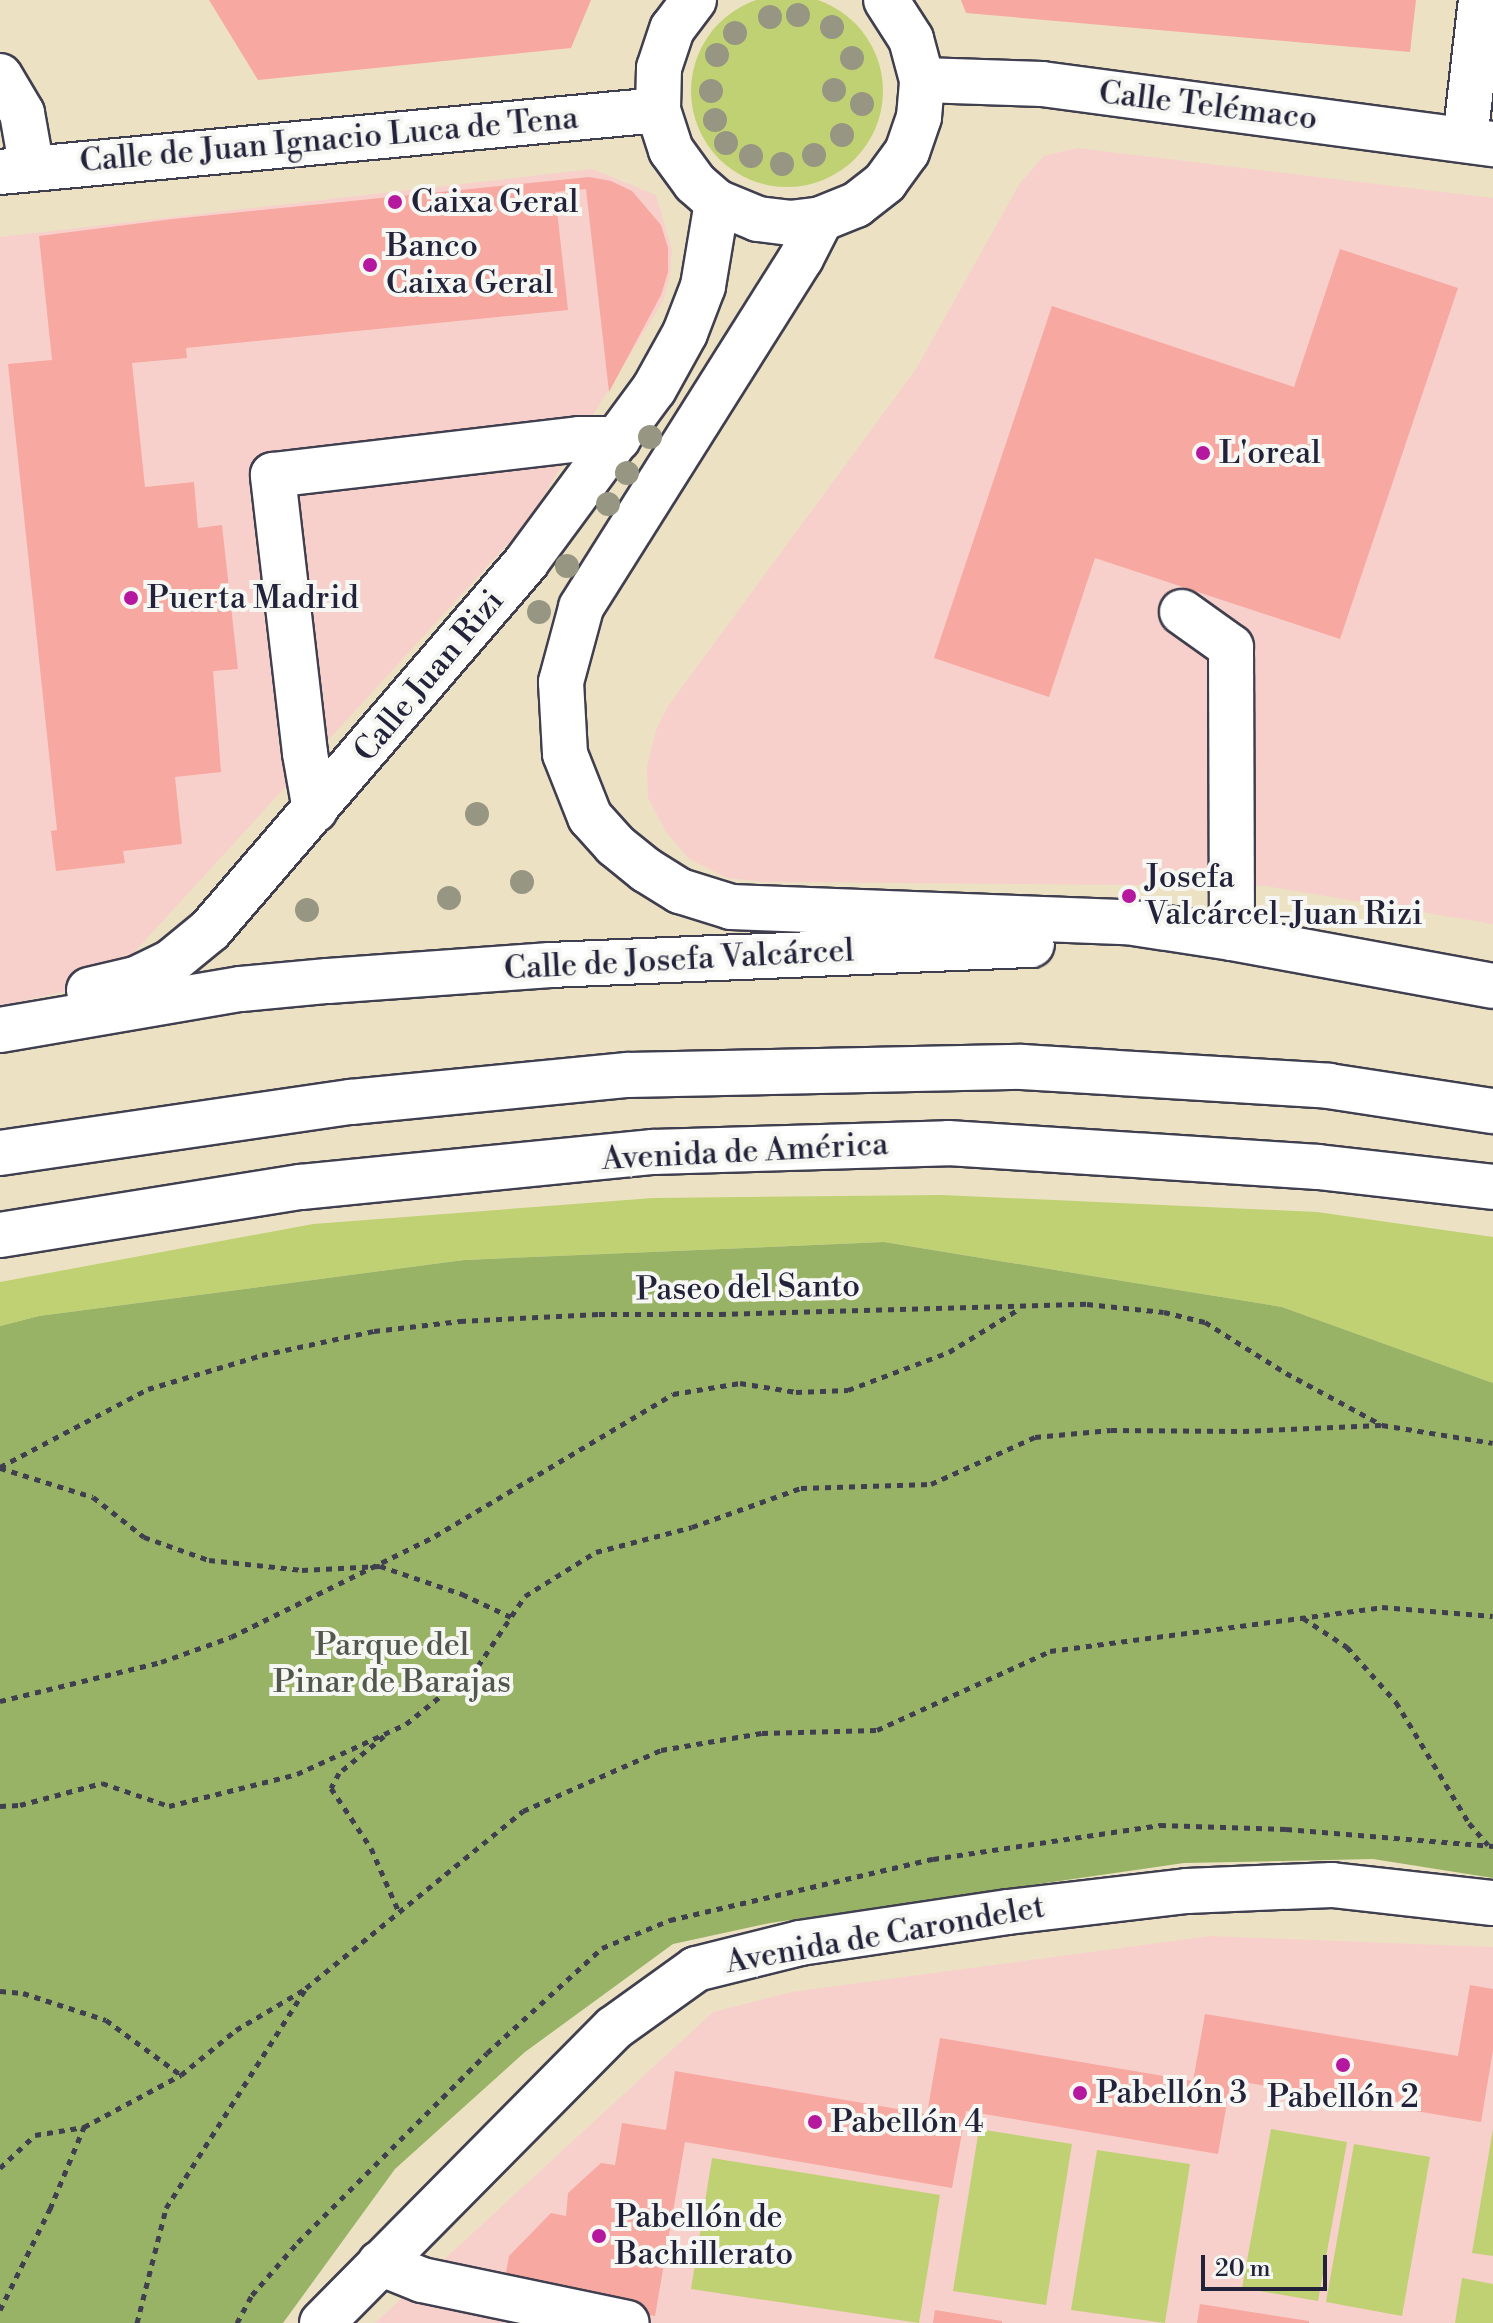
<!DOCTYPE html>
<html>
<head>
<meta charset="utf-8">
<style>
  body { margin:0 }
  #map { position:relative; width:1493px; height:2323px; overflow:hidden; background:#ece2c3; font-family:"Libre Bodoni",serif }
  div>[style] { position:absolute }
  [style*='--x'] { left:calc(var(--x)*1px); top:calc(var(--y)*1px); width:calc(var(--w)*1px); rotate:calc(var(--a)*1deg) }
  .built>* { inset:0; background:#f7d0cb }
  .green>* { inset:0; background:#c0d173 }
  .round { border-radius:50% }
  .forest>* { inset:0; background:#98b365 }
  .building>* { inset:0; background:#f7a8a0 }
  .path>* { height:5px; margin-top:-2.5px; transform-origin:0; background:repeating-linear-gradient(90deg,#403f4f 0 6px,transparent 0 12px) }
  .roads { filter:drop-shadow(2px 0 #403f4f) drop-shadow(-2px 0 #403f4f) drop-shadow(0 2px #403f4f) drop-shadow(0 -2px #403f4f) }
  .minor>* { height:44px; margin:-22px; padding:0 22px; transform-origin:22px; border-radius:22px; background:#fff }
  .highway>* { height:44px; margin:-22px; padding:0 22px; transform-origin:22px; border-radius:22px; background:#fff }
  .trees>* { width:24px; height:24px; margin:-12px; border-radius:50%; background:#979682 }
  .dots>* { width:22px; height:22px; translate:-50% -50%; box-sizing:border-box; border:4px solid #f6f6f2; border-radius:50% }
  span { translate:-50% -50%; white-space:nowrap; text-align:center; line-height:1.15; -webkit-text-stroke:8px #f6f6f2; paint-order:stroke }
  .street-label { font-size:32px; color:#22223b }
  .poi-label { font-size:32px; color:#22223b }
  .left { translate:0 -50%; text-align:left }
  .park-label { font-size:32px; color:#51574c }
  .scale { position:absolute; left:1201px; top:2255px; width:126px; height:36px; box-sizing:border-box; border:4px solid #22223b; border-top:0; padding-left:10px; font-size:24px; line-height:28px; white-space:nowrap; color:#22223b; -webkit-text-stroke:6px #f6f6f2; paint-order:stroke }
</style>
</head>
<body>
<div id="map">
  <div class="built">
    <div style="clip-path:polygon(1077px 148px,1493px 198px,1493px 924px,1266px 886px,765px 882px,727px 878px,689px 859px,666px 832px,648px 798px,647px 766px,656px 730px,668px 706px,916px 369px,1020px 183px,1044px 156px)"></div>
    <div style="clip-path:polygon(592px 169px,656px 195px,672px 250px,670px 276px,663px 301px,526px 524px,107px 982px,0 1006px,0 237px)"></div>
    <div style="clip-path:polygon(1210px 1936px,1493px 1947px,1493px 2323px,375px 2323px,713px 2012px,791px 1992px)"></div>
  </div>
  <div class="green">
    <div class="round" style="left:691px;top:-5px;width:192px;height:192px"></div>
    <div style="clip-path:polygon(942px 1195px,1317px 1212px,1493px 1237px,1493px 1383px,1282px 1307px,884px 1242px,464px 1260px,39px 1316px,0 1326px,0 1282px,313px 1224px,653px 1198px)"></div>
    <div style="clip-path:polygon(979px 2129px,1072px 2144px,1046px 2305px,953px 2291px)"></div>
    <div style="clip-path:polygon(1271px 2129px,1347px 2142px,1318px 2301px,1242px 2288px)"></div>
    <div style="clip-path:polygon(1493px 2129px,1493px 2256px,1472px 2253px)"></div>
    <div style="clip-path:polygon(1354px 2144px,1430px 2157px,1402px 2316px,1326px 2302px)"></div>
    <div style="clip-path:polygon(1097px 2150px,1190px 2164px,1165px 2323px,1071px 2310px)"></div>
    <div style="clip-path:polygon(712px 2158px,940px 2195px,919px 2323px,691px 2289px)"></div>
    <div style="clip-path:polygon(1462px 2278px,1493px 2284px,1493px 2323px,1455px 2323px)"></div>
  </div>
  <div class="forest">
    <div style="clip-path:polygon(884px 1242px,1282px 1307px,1493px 1383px,1493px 1878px,1373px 1859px,1184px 1863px,770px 1923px,673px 1944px,525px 2052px,395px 2169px,283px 2323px,0 2323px,0 1326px,39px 1316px,464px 1260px)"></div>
  </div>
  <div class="building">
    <div style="clip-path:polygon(209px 0,591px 0,571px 48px,258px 80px)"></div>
    <div style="clip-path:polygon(961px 0,1416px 0,1410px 52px,966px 13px)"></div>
    <div style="clip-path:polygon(589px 177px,611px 181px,632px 191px,661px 225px,668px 248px,668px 272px,661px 295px,609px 392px,586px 189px,555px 192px,568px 310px,186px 348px,187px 358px,132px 363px,145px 487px,194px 482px,198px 528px,222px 525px,238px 669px,213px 671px,221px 772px,175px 777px,182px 844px,123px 851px,125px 863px,56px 871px,51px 831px,57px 830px,8px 364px,52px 360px,39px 236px,173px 219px)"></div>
    <div style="clip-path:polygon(1340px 249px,1458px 288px,1340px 639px,1095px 558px,1049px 697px,934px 658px,1052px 306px,1294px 387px)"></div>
    <div style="clip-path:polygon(1470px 1985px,1493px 1989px,1493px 2050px,1481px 2122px,1231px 2080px,1218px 2154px,966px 2111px,952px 2188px,685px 2142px,655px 2316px,503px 2290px,509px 2256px,551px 2213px,566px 2216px,568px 2193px,601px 2163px,615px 2165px,622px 2123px,666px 2130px,675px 2071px,927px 2114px,940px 2038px,1193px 2081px,1205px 2014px,1458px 2056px)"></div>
    <div style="clip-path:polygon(1200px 2304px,1309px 2321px,1309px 2323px,1197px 2323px)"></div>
    <div style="clip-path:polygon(935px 2310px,1002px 2321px,1002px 2323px,933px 2323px)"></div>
  </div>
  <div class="path">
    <div style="--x:0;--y:1467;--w:167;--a:-27.8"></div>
    <div style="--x:148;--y:1389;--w:119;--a:-16.6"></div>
    <div style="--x:262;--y:1355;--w:115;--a:-12.1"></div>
    <div style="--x:374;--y:1331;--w:87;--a:-6.6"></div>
    <div style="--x:460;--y:1321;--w:139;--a:-2.9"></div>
    <div style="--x:599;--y:1314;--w:121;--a:0"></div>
    <div style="--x:720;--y:1314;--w:367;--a:-1.6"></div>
    <div style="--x:1087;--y:1304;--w:77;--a:5.9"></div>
    <div style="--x:1164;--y:1312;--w:42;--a:13.7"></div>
    <div style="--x:1205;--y:1322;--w:96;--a:32.2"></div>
    <div style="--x:1286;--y:1373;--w:109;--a:28.4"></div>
    <div style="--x:1382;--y:1425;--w:112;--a:9.2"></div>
    <div style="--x:0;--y:1468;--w:97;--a:17.3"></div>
    <div style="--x:93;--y:1497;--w:65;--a:38.1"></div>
    <div style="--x:144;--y:1537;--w:69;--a:19.5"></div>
    <div style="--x:209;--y:1560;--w:94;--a:6.1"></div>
    <div style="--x:302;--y:1570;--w:78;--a:-2.9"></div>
    <div style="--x:380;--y:1566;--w:87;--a:18.9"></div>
    <div style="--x:462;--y:1594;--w:54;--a:25.1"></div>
    <div style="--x:1303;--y:1618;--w:53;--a:33.4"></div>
    <div style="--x:1347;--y:1647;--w:74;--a:48.3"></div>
    <div style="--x:1396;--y:1702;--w:141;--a:58.9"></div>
    <div style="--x:1469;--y:1823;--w:29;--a:49"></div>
    <div style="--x:0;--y:1701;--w:166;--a:-13.6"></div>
    <div style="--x:161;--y:1662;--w:74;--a:-19.7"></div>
    <div style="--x:231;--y:1637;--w:228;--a:-26.3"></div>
    <div style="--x:435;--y:1536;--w:277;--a:-30.8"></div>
    <div style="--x:673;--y:1394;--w:68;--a:-9.3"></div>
    <div style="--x:740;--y:1383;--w:57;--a:9.1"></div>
    <div style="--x:796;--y:1392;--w:52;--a:-2.2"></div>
    <div style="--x:848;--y:1390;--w:108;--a:-20.6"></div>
    <div style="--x:949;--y:1352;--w:82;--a:-31.6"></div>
    <div style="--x:384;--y:1736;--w:58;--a:140.6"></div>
    <div style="--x:339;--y:1773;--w:17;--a:118"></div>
    <div style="--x:331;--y:1788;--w:72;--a:56.3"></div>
    <div style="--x:371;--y:1848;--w:70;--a:66.4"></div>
    <div style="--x:0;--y:1806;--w:20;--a:-3"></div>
    <div style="--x:20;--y:1805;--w:85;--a:-15"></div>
    <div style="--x:102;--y:1783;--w:71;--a:18.9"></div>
    <div style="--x:169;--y:1806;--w:132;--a:-14"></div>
    <div style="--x:297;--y:1774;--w:120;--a:-24.6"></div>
    <div style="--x:406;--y:1724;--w:92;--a:-38.9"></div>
    <div style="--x:478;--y:1666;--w:84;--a:-56.1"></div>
    <div style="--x:525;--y:1596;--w:84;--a:-31.8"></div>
    <div style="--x:596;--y:1552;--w:99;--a:-14.6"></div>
    <div style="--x:692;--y:1527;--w:116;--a:-19.7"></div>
    <div style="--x:801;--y:1488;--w:130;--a:-1.8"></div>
    <div style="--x:931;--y:1484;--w:114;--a:-24.3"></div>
    <div style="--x:1035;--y:1437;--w:76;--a:-5.3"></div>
    <div style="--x:1111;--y:1430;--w:132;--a:0.4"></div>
    <div style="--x:1243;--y:1431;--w:138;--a:-2.5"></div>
    <div style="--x:0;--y:1991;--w:23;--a:5"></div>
    <div style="--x:23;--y:1993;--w:87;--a:18"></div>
    <div style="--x:106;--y:2020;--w:93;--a:36.3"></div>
    <div style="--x:0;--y:2168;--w:48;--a:-43.3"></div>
    <div style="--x:35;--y:2135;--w:50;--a:-9.3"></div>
    <div style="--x:0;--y:2310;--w:113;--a:-63.7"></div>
    <div style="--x:50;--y:2209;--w:89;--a:-67.5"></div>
    <div style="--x:84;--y:2127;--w:110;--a:-28.2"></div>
    <div style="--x:181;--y:2075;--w:71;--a:-39.3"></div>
    <div style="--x:236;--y:2030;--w:80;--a:-30.7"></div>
    <div style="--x:137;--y:2323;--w:119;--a:-75.8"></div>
    <div style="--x:166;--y:2208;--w:261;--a:-57.5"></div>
    <div style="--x:306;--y:1988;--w:280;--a:-39.2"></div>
    <div style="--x:523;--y:1811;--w:151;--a:-23.8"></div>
    <div style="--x:661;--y:1750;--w:102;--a:-9.6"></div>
    <div style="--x:762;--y:1733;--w:115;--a:-1.5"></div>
    <div style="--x:877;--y:1730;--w:190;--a:-24.5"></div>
    <div style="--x:1050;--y:1651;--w:335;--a:-7.5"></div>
    <div style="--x:1382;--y:1607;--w:111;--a:4.6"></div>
    <div style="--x:237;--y:2323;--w:32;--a:-62"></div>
    <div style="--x:252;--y:2295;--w:70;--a:-49"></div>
    <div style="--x:298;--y:2242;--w:267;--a:-45"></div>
    <div style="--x:487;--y:2053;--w:156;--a:-42.4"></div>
    <div style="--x:602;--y:1948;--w:74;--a:-22.4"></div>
    <div style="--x:670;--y:1920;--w:270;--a:-13.1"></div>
    <div style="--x:933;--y:1859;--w:230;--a:-8.5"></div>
    <div style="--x:1160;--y:1825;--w:126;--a:1.8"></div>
    <div style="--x:1286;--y:1829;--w:208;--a:4.7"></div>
  </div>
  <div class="roads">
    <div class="minor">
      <div style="--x:694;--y:0;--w:36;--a:127"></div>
      <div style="--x:672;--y:29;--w:41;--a:108.4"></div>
      <div style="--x:659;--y:68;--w:42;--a:91.4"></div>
      <div style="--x:658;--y:110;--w:42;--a:72"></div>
      <div style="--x:671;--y:150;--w:41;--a:54"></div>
      <div style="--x:695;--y:183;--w:29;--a:41"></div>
      <div style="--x:717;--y:202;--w:44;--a:22.5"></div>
      <div style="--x:758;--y:219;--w:32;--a:7"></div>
      <div style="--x:790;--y:223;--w:31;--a:-7"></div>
      <div style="--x:821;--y:219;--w:38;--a:-22"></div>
      <div style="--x:856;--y:205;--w:37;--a:-38"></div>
      <div style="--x:885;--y:182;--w:37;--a:-54"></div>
      <div style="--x:907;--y:152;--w:37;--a:-71"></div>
      <div style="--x:919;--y:117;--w:37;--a:-85"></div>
      <div style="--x:922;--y:80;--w:42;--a:-105"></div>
      <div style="--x:911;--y:39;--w:46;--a:-122.7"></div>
      <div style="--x:0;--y:76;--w:43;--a:59.3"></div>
      <div style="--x:22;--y:113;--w:57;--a:79.9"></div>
      <div style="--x:922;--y:80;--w:120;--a:1.9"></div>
      <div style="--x:1042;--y:84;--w:455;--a:7.6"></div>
      <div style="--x:1465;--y:140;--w:141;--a:-83.5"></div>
      <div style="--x:0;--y:172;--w:661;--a:-5.38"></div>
      <div style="--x:821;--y:219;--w:44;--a:117.1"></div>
      <div style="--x:801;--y:258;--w:413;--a:122.2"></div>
      <div style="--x:581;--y:608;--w:77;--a:105.1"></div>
      <div style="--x:561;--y:682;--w:72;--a:86.8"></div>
      <div style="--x:565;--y:754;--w:68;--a:68.4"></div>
      <div style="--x:590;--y:817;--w:38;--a:48"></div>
      <div style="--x:615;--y:845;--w:40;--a:39"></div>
      <div style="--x:646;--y:870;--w:40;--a:32"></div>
      <div style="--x:680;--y:891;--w:53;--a:17.4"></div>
      <div style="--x:731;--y:907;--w:396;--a:2.2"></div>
      <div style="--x:1127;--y:922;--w:106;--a:8.7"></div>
      <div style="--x:1232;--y:938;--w:265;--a:10.4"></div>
      <div style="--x:1182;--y:612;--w:60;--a:35.5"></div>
      <div style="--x:1231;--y:647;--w:291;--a:89.8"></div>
      <div style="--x:315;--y:810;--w:58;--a:-100"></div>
      <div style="--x:305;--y:753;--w:280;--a:-96.6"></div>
      <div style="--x:273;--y:475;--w:308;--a:-6.7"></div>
      <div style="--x:579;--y:439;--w:39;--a:0"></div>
      <div style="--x:89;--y:990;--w:48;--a:-13.2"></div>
      <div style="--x:136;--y:979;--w:39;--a:-26"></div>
      <div style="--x:171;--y:962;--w:50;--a:-39.4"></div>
      <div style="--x:210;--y:930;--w:486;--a:-49.3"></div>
      <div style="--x:527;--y:561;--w:214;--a:-53.6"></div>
      <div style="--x:654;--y:389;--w:64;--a:-61"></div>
      <div style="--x:685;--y:333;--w:50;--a:-69"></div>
      <div style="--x:703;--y:286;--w:85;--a:-80.5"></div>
      <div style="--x:0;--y:1030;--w:244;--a:-9.7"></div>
      <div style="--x:241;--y:989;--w:87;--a:-5.3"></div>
      <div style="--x:328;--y:981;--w:223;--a:-4.1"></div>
      <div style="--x:550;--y:965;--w:482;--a:-2.4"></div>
      <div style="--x:380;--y:2263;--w:45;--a:22"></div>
      <div style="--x:422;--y:2280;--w:209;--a:11.8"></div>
      <div style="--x:322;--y:2323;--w:415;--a:-45.3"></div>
      <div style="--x:614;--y:2028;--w:101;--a:-35.7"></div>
      <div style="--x:696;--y:1969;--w:107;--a:-14"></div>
      <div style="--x:800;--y:1943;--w:210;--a:-8.5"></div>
      <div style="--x:1008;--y:1912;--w:180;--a:-6.7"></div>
      <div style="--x:1187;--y:1891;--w:145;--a:-2.4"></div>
      <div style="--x:1332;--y:1885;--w:162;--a:6.4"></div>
    </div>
    <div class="highway">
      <div style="--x:0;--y:1153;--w:355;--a:-8.3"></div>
      <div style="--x:351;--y:1102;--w:278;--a:-5.6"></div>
      <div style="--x:628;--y:1075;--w:394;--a:-1.2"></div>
      <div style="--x:1022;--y:1067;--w:308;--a:3.5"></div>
      <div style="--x:1329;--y:1086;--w:166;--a:8.7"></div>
      <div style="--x:0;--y:1235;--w:305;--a:-9.1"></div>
      <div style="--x:301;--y:1187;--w:354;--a:-5.7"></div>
      <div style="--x:653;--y:1152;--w:295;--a:-1.7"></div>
      <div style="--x:948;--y:1143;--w:371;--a:3.7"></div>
      <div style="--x:1318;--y:1167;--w:176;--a:6.5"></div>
    </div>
  </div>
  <div class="trees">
    <div style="left:798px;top:15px"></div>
    <div style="left:770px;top:17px"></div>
    <div style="left:832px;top:27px"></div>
    <div style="left:735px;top:33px"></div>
    <div style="left:717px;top:55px"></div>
    <div style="left:852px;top:58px"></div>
    <div style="left:834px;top:90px"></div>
    <div style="left:711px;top:91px"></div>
    <div style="left:862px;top:104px"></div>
    <div style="left:715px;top:120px"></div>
    <div style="left:842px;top:135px"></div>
    <div style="left:726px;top:143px"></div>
    <div style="left:814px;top:155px"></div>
    <div style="left:751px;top:156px"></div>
    <div style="left:782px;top:164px"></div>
    <div style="left:650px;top:437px"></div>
    <div style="left:627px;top:473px"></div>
    <div style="left:608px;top:504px"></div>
    <div style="left:567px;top:566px"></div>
    <div style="left:539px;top:612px"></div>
    <div style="left:477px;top:814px"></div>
    <div style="left:522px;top:882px"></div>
    <div style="left:449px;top:898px"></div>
    <div style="left:307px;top:910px"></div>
  </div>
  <div class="dots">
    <div style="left:395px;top:202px;background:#b5179e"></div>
    <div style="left:370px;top:265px;background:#b5179e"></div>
    <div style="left:1203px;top:453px;background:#b5179e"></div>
    <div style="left:131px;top:598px;background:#b5179e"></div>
    <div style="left:1129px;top:896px;background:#b5179e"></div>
    <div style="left:1343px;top:2065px;background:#b5179e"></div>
    <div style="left:1080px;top:2093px;background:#b5179e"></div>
    <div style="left:815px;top:2122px;background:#b5179e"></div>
    <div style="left:599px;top:2236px;background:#b5179e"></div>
  </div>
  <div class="street-label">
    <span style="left:1208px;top:106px;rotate:7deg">Calle Telémaco</span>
    <span style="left:329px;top:140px;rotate:-5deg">Calle de Juan Ignacio Luca de Tena</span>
    <span style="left:429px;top:676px;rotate:-50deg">Calle Juan Rizi</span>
    <span style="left:679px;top:960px;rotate:-3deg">Calle de Josefa Valcárcel</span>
    <span style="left:745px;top:1152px;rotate:-3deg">Avenida de América</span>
    <span style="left:748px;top:1288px;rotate:-1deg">Paseo del Santo</span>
    <span style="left:885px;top:1935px;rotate:-10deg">Avenida de Carondelet</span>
  </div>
  <div class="poi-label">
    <span class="left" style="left:411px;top:202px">Caixa Geral</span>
    <span class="left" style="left:386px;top:265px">Banco<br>Caixa Geral</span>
    <span class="left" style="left:1219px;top:453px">L'oreal</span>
    <span class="left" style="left:147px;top:598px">Puerta Madrid</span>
    <span class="left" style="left:1145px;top:896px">Josefa<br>Valcárcel-Juan Rizi</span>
    <span class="left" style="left:1096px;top:2093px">Pabellón 3</span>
    <span style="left:1343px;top:2097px">Pabellón 2</span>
    <span class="left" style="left:831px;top:2122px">Pabellón 4</span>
    <span class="left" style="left:615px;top:2236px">Pabellón de<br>Bachillerato</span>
  </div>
  <div class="park-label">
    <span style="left:392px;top:1664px">Parque del<br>Pinar de Barajas</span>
  </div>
  <div class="scale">20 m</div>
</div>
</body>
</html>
